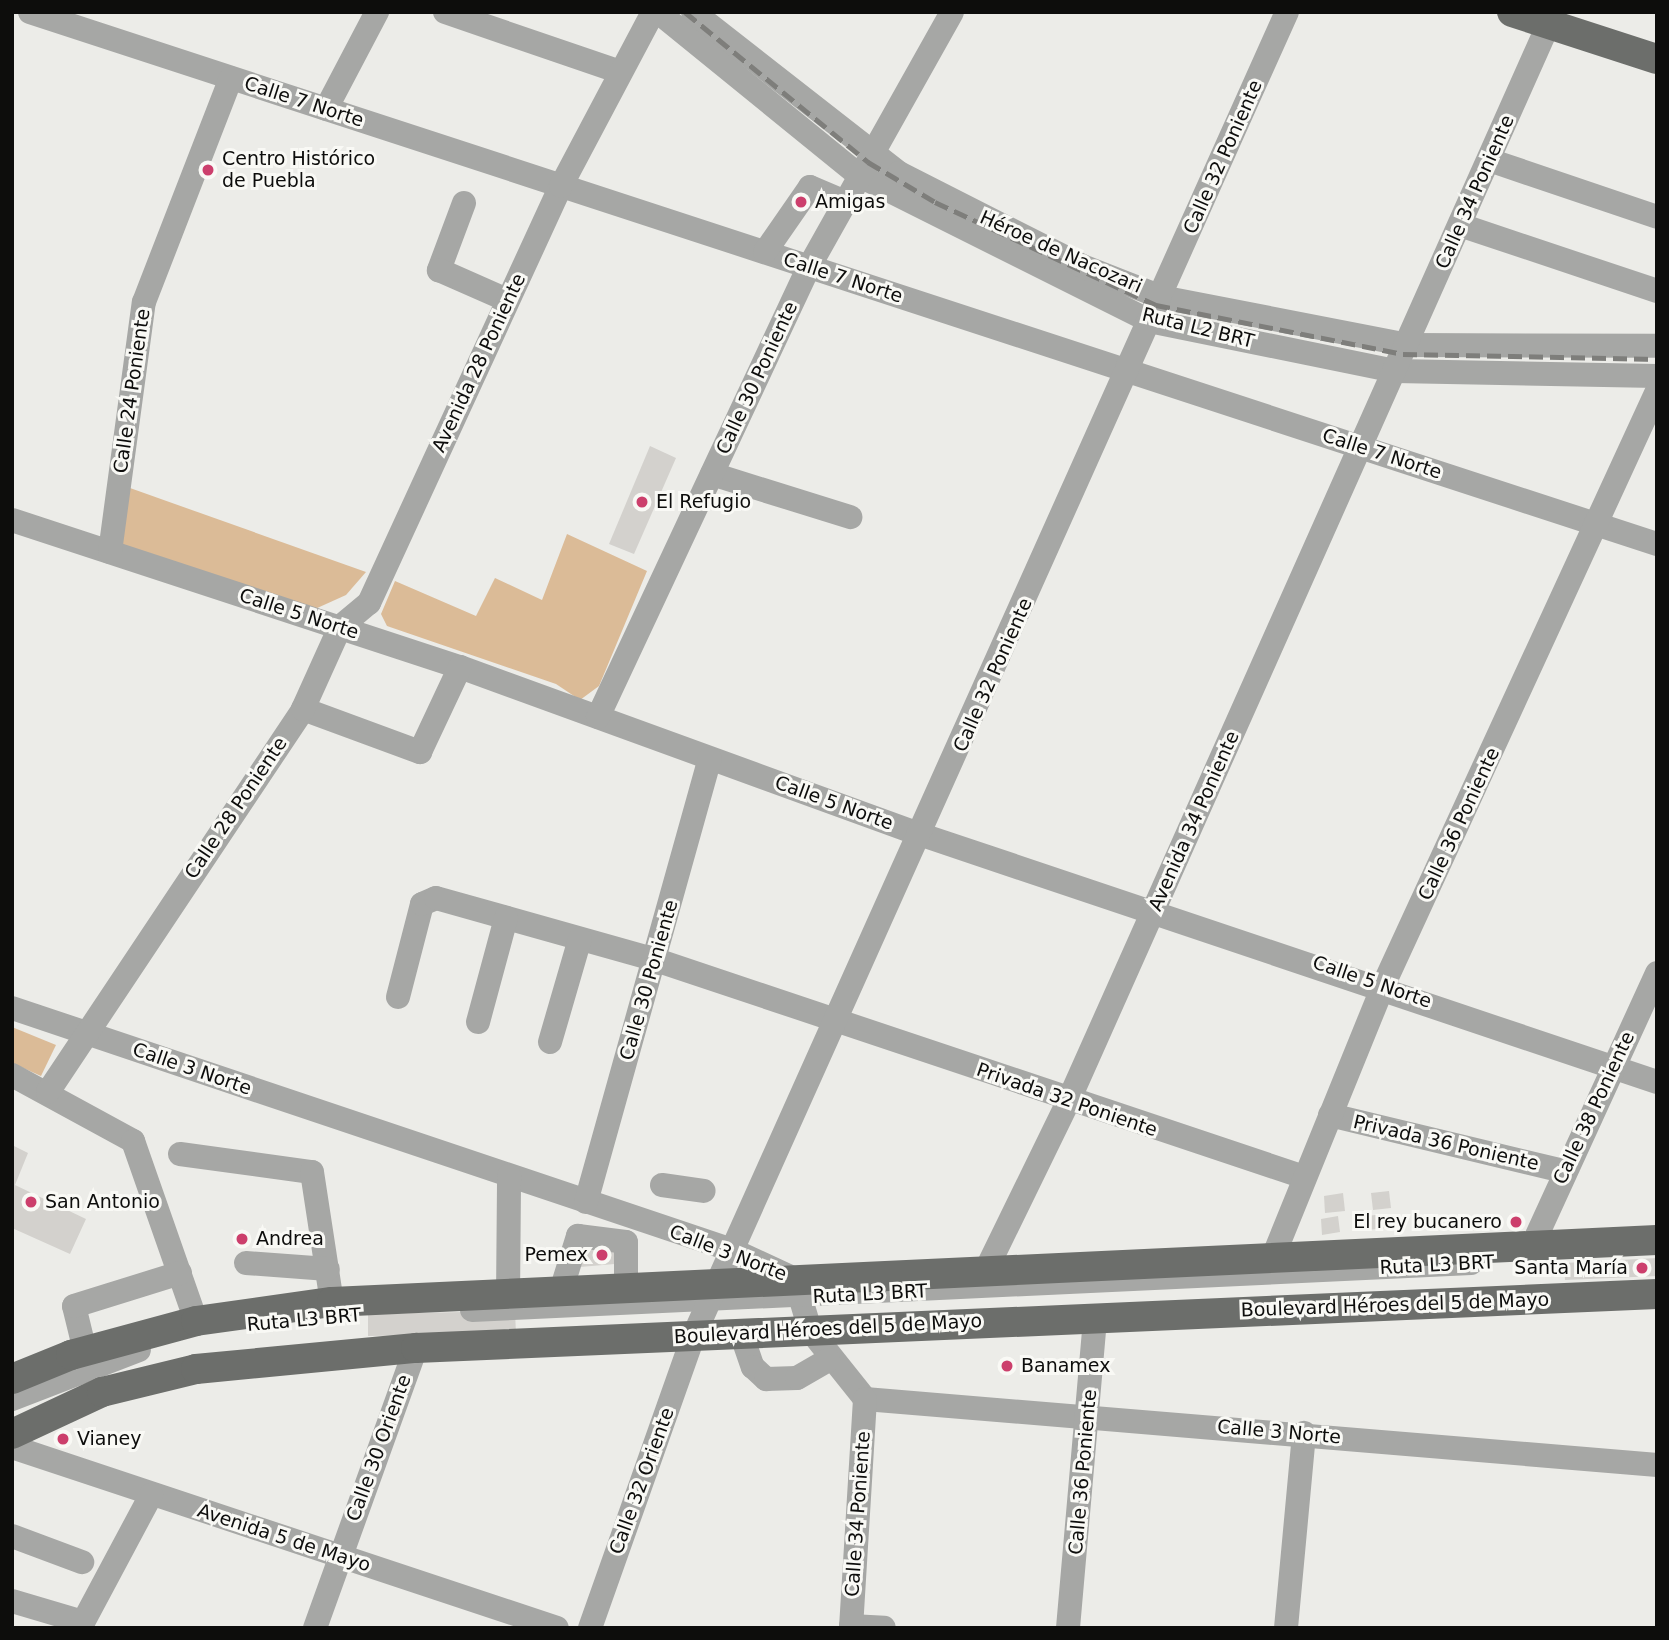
<!DOCTYPE html>
<html>
<head>
<meta charset="utf-8">
<style>
  body { margin:0 }
  #map { position:relative; width:1669px; height:1640px; overflow:hidden; background:#ecece8; font-family:"DejaVu Sans",sans-serif }
  div>[style] { position:absolute }
  [style*='--x'] { left:calc(var(--x)*1px); top:calc(var(--y)*1px); width:calc(var(--w)*1px); rotate:calc(var(--a)*1deg) }
  .green>* { inset:0; background:#dbbb97 }
  .building>* { inset:0; background:#d3d1cd }
  .minor>* { height:24px; margin:-12px; padding:0 12px; transform-origin:12px; border-radius:12px; background:#a6a7a5 }
  .major>* { height:30px; margin:-15px; padding:0 15px; transform-origin:15px; border-radius:15px; background:#6c6e6b }
  .rail>* { height:5px; margin-top:-2.5px; transform-origin:0; background:repeating-linear-gradient(90deg,#7e7e7b 0 14px,transparent 0 21px) }
  .dots>* { width:19px; height:19px; translate:-50% -50%; box-sizing:border-box; border:4px solid #f9f9f5; border-radius:50% }
  span { translate:-50% -50%; white-space:nowrap; text-align:center; line-height:1.15; -webkit-text-stroke:6px #f9f9f5; paint-order:stroke }
  .street-label { font-size:19px; color:#0d0d0c }
  .poi-label { font-size:19px; color:#0d0d0c }
  .left { translate:0 -50%; text-align:left }
  .right { translate:-100% -50%; text-align:right }
  .frame { position:absolute; inset:0; border:14px solid #0d0d0c; pointer-events:none }
</style>
</head>
<body>
<div id="map">
  <div class="green">
    <div style="clip-path:polygon(130px 488px,366px 572px,346px 595px,315px 609px,125px 552px,119px 527px)"></div>
    <div style="clip-path:polygon(567px 534px,647px 571px,599px 686px,580px 700px,556px 684px,387px 626px,381px 614px,395px 581px,476px 616px,495px 578px,542px 600px)"></div>
    <div style="clip-path:polygon(12px 1027px,56px 1045px,41px 1076px,12px 1063px)"></div>
  </div>
  <div class="building">
    <div style="clip-path:polygon(650px 446px,676px 458px,634px 554px,609px 544px)"></div>
    <div style="clip-path:polygon(12px 1145px,28px 1153px,15px 1185px,86px 1219px,70px 1254px,12px 1228px)"></div>
    <div style="clip-path:polygon(1389px 1191px,1391px 1208px,1373px 1210px,1371px 1193px)"></div>
    <div style="clip-path:polygon(1343px 1193px,1345px 1211px,1325px 1213px,1324px 1196px)"></div>
    <div style="clip-path:polygon(1384px 1214px,1386px 1228px,1368px 1230px,1367px 1216px)"></div>
    <div style="clip-path:polygon(1338px 1216px,1340px 1232px,1322px 1235px,1321px 1219px)"></div>
    <div style="clip-path:polygon(624px 1243px,626px 1263px,580px 1267px,579px 1247px)"></div>
    <div style="clip-path:polygon(1657px 1258px,1657px 1276px,1565px 1280px,1564px 1263px)"></div>
    <div style="clip-path:polygon(515px 1311px,516px 1334px,368px 1336px,368px 1314px)"></div>
  </div>
  <div class="minor">
    <div style="--x:30;--y:12;--w:1712;--a:18.11"></div>
    <div style="--x:445;--y:12;--w:185;--a:18.9"></div>
    <div style="--x:658;--y:12;--w:260;--a:39.1"></div>
    <div style="--x:860;--y:176;--w:323;--a:26.6"></div>
    <div style="--x:1149;--y:321;--w:251;--a:11.5"></div>
    <div style="--x:1395;--y:371;--w:262;--a:1.1"></div>
    <div style="--x:693;--y:12;--w:261;--a:38"></div>
    <div style="--x:899;--y:173;--w:205;--a:26.9"></div>
    <div style="--x:1082;--y:266;--w:85;--a:21.4"></div>
    <div style="--x:1161;--y:297;--w:253;--a:11"></div>
    <div style="--x:1409;--y:345;--w:248;--a:0.2"></div>
    <div style="--x:326;--y:109;--w:110;--a:-62.3"></div>
    <div style="--x:1489;--y:160;--w:177;--a:18.7"></div>
    <div style="--x:464;--y:203;--w:72;--a:110.5"></div>
    <div style="--x:439;--y:270;--w:74;--a:23.8"></div>
    <div style="--x:1460;--y:225;--w:208;--a:18.5"></div>
    <div style="--x:765;--y:252;--w:79;--a:-55.3"></div>
    <div style="--x:810;--y:187;--w:39;--a:23"></div>
    <div style="--x:712;--y:474;--w:145;--a:17.3"></div>
    <div style="--x:12;--y:520;--w:472;--a:18.2"></div>
    <div style="--x:460;--y:667;--w:492;--a:20"></div>
    <div style="--x:922;--y:835;--w:775;--a:18.58"></div>
    <div style="--x:110;--y:552;--w:252;--a:-82.3"></div>
    <div style="--x:144;--y:302;--w:240;--a:-68.8"></div>
    <div style="--x:303;--y:709;--w:125;--a:20.2"></div>
    <div style="--x:420;--y:752;--w:94;--a:-64.8"></div>
    <div style="--x:598;--y:717;--w:497;--a:-64.9"></div>
    <div style="--x:809;--y:267;--w:292;--a:-60.7"></div>
    <div style="--x:398;--y:997;--w:96;--a:-75.5"></div>
    <div style="--x:422;--y:904;--w:15;--a:-23"></div>
    <div style="--x:436;--y:898;--w:229;--a:15.7"></div>
    <div style="--x:656;--y:960;--w:683;--a:18.51"></div>
    <div style="--x:12;--y:1008;--w:760;--a:18.58"></div>
    <div style="--x:732;--y:1250;--w:69;--a:24.7"></div>
    <div style="--x:795;--y:1279;--w:53;--a:73.6"></div>
    <div style="--x:810;--y:1330;--w:88;--a:51.4"></div>
    <div style="--x:865;--y:1399;--w:795;--a:4.76"></div>
    <div style="--x:478;--y:1022;--w:108;--a:-74.9"></div>
    <div style="--x:550;--y:1042;--w:107;--a:-73.8"></div>
    <div style="--x:12;--y:1075;--w:138;--a:28.6"></div>
    <div style="--x:133;--y:1141;--w:191;--a:70.7"></div>
    <div style="--x:48;--y:1092;--w:460;--a:-56.3"></div>
    <div style="--x:303;--y:709;--w:90;--a:-65.7"></div>
    <div style="--x:340;--y:627;--w:38;--a:-40"></div>
    <div style="--x:369;--y:603;--w:459;--a:-65.3"></div>
    <div style="--x:561;--y:186;--w:197;--a:-62.1"></div>
    <div style="--x:1330;--y:1115;--w:240;--a:13.5"></div>
    <div style="--x:180;--y:1154;--w:133;--a:7.8"></div>
    <div style="--x:312;--y:1172;--w:132;--a:81.3"></div>
    <div style="--x:662;--y:1185;--w:42;--a:8.1"></div>
    <div style="--x:586;--y:1202;--w:460;--a:-74.4"></div>
    <div style="--x:1533;--y:1244;--w:298;--a:-65.4"></div>
    <div style="--x:1271;--y:1262;--w:298;--a:-67.9"></div>
    <div style="--x:1383;--y:986;--w:655;--a:-65.27"></div>
    <div style="--x:246;--y:1263;--w:82;--a:4.2"></div>
    <div style="--x:987;--y:1268;--w:185;--a:-64"></div>
    <div style="--x:1068;--y:1102;--w:1193;--a:-65.97"></div>
    <div style="--x:560;--y:1294;--w:61;--a:-72.8"></div>
    <div style="--x:578;--y:1236;--w:48;--a:7.1"></div>
    <div style="--x:626;--y:1242;--w:46;--a:90"></div>
    <div style="--x:508;--y:1298;--w:122;--a:-89.5"></div>
    <div style="--x:472;--y:1310;--w:1000;--a:-2.69"></div>
    <div style="--x:741;--y:1333;--w:36;--a:71"></div>
    <div style="--x:753;--y:1367;--w:18;--a:43"></div>
    <div style="--x:766;--y:1379;--w:31;--a:-2"></div>
    <div style="--x:797;--y:1378;--w:36;--a:-30"></div>
    <div style="--x:85;--y:1351;--w:46;--a:-103.7"></div>
    <div style="--x:74;--y:1306;--w:111;--a:-17.3"></div>
    <div style="--x:12;--y:1399;--w:136;--a:-21.1"></div>
    <div style="--x:12;--y:1447;--w:574;--a:18.37"></div>
    <div style="--x:12;--y:1536;--w:75;--a:20.4"></div>
    <div style="--x:12;--y:1601;--w:74;--a:16.5"></div>
    <div style="--x:851;--y:1626;--w:33;--a:3"></div>
    <div style="--x:80;--y:1628;--w:151;--a:-61.9"></div>
    <div style="--x:315;--y:1628;--w:298;--a:-70.2"></div>
    <div style="--x:590;--y:1628;--w:311;--a:-70.5"></div>
    <div style="--x:694;--y:1335;--w:1450;--a:-65.86"></div>
    <div style="--x:851;--y:1628;--w:229;--a:-86.5"></div>
    <div style="--x:1068;--y:1628;--w:312;--a:-85"></div>
    <div style="--x:1286;--y:1628;--w:196;--a:-84.7"></div>
  </div>
  <div class="major">
    <div style="--x:1512;--y:12;--w:152;--a:18"></div>
    <div style="--x:12;--y:1379;--w:64;--a:-22.1"></div>
    <div style="--x:71;--y:1355;--w:130;--a:-15.2"></div>
    <div style="--x:196;--y:1321;--w:137;--a:-8"></div>
    <div style="--x:332;--y:1302;--w:1326;--a:-2.68"></div>
    <div style="--x:12;--y:1434;--w:99;--a:-25"></div>
    <div style="--x:102;--y:1392;--w:97;--a:-13.7"></div>
    <div style="--x:196;--y:1369;--w:221;--a:-5.5"></div>
    <div style="--x:416;--y:1348;--w:1242;--a:-2.49"></div>
  </div>
  <div class="rail">
    <div style="--x:685;--y:12;--w:237;--a:39.3"></div>
    <div style="--x:868;--y:162;--w:78;--a:30.8"></div>
    <div style="--x:935;--y:202;--w:244;--a:25"></div>
    <div style="--x:1156;--y:305;--w:252;--a:11.2"></div>
    <div style="--x:1403;--y:354;--w:254;--a:1.1"></div>
  </div>
  <div class="dots">
    <div style="left:208px;top:170px;background:#cc3f6c"></div>
    <div style="left:801px;top:202px;background:#cc3f6c"></div>
    <div style="left:642px;top:502px;background:#cc3f6c"></div>
    <div style="left:31px;top:1202px;background:#cc3f6c"></div>
    <div style="left:1516px;top:1222px;background:#cc3f6c"></div>
    <div style="left:242px;top:1239px;background:#cc3f6c"></div>
    <div style="left:602px;top:1255px;background:#cc3f6c"></div>
    <div style="left:1642px;top:1268px;background:#cc3f6c"></div>
    <div style="left:1007px;top:1366px;background:#cc3f6c"></div>
    <div style="left:63px;top:1439px;background:#cc3f6c"></div>
  </div>
  <div class="street-label">
    <span style="left:304px;top:102px;rotate:18deg">Calle 7 Norte</span>
    <span style="left:1223px;top:157px;rotate:-66deg">Calle 32 Poniente</span>
    <span style="left:1475px;top:192px;rotate:-66deg">Calle 34 Poniente</span>
    <span style="left:1061px;top:252px;rotate:24deg">Héroe de Nacozari</span>
    <span style="left:843px;top:278px;rotate:18deg">Calle 7 Norte</span>
    <span style="left:1198px;top:328px;rotate:14deg">Ruta L2 BRT</span>
    <span style="left:479px;top:363px;rotate:-65deg">Avenida 28 Poniente</span>
    <span style="left:757px;top:378px;rotate:-65deg">Calle 30 Poniente</span>
    <span style="left:132px;top:391px;rotate:-82deg">Calle 24 Poniente</span>
    <span style="left:1382px;top:454px;rotate:18deg">Calle 7 Norte</span>
    <span style="left:299px;top:614px;rotate:18deg">Calle 5 Norte</span>
    <span style="left:993px;top:675px;rotate:-66deg">Calle 32 Poniente</span>
    <span style="left:834px;top:803px;rotate:20deg">Calle 5 Norte</span>
    <span style="left:236px;top:808px;rotate:-56deg">Calle 28 Poniente</span>
    <span style="left:1194px;top:821px;rotate:-66deg">Avenida 34 Poniente</span>
    <span style="left:1459px;top:824px;rotate:-65deg">Calle 36 Poniente</span>
    <span style="left:649px;top:980px;rotate:-74deg">Calle 30 Poniente</span>
    <span style="left:1372px;top:982px;rotate:19deg">Calle 5 Norte</span>
    <span style="left:192px;top:1069px;rotate:19deg">Calle 3 Norte</span>
    <span style="left:1067px;top:1100px;rotate:19deg">Privada 32 Poniente</span>
    <span style="left:1594px;top:1108px;rotate:-65deg">Calle 38 Poniente</span>
    <span style="left:1446px;top:1143px;rotate:13deg">Privada 36 Poniente</span>
    <span style="left:728px;top:1253px;rotate:21deg">Calle 3 Norte</span>
    <span style="left:1437px;top:1265px;rotate:-3deg">Ruta L3 BRT</span>
    <span style="left:870px;top:1294px;rotate:-3deg">Ruta L3 BRT</span>
    <span style="left:1395px;top:1305px;rotate:-2deg">Boulevard Héroes del 5 de Mayo</span>
    <span style="left:304px;top:1320px;rotate:-5deg">Ruta L3 BRT</span>
    <span style="left:828px;top:1329px;rotate:-3deg">Boulevard Héroes del 5 de Mayo</span>
    <span style="left:1279px;top:1432px;rotate:5deg">Calle 3 Norte</span>
    <span style="left:379px;top:1448px;rotate:-70deg">Calle 30 Oriente</span>
    <span style="left:1083px;top:1472px;rotate:-85deg">Calle 36 Poniente</span>
    <span style="left:642px;top:1481px;rotate:-70deg">Calle 32 Oriente</span>
    <span style="left:858px;top:1514px;rotate:-86deg">Calle 34 Poniente</span>
    <span style="left:284px;top:1538px;rotate:18deg">Avenida 5 de Mayo</span>
  </div>
  <div class="poi-label">
    <span class="left" style="left:222px;top:170px">Centro Histórico<br>de Puebla</span>
    <span class="left" style="left:815px;top:202px">Amigas</span>
    <span class="left" style="left:656px;top:502px">El Refugio</span>
    <span class="left" style="left:45px;top:1202px">San Antonio</span>
    <span class="right" style="left:1502px;top:1222px">El rey bucanero</span>
    <span class="left" style="left:256px;top:1239px">Andrea</span>
    <span class="right" style="left:588px;top:1255px">Pemex</span>
    <span class="right" style="left:1628px;top:1268px">Santa María</span>
    <span class="left" style="left:1021px;top:1366px">Banamex</span>
    <span class="left" style="left:77px;top:1439px">Vianey</span>
  </div>
  <div class="frame"></div>
</div>
</body>
</html>
